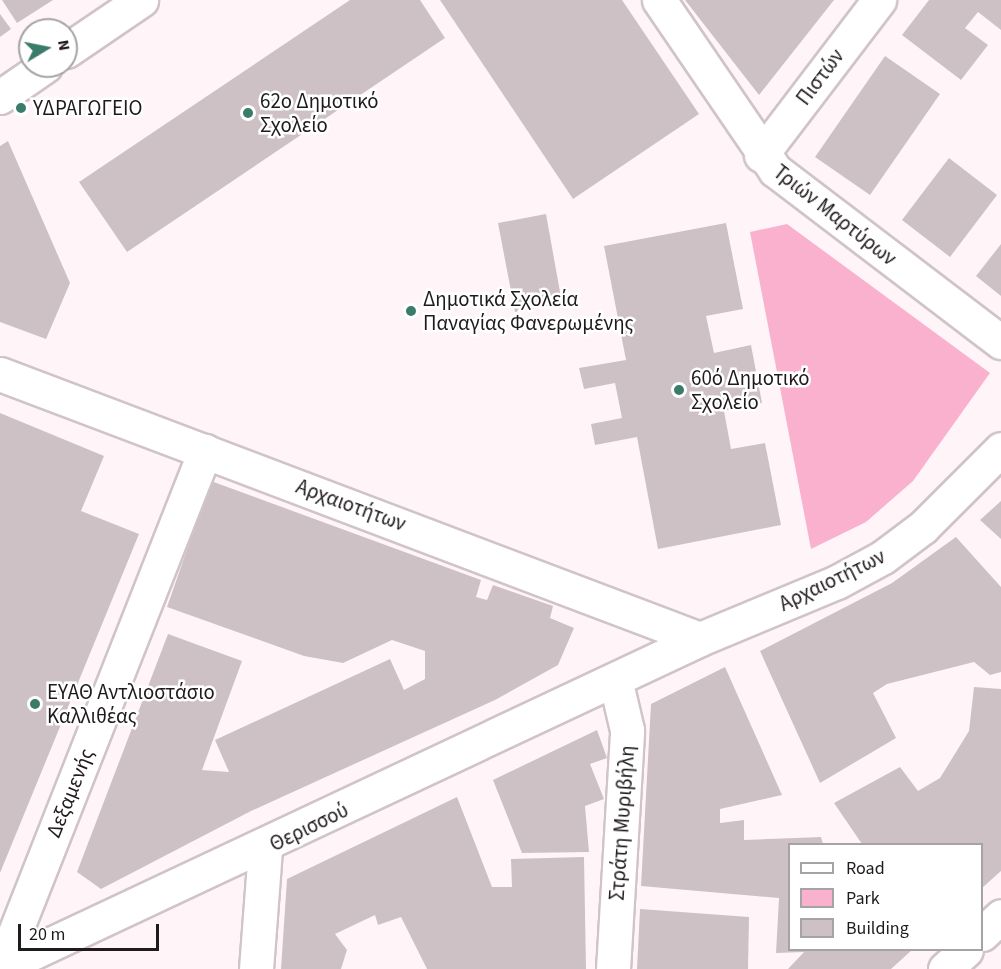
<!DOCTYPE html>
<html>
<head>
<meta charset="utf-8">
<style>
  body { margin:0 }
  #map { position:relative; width:1001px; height:969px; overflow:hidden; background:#fff5f8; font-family:"Source Sans 3",sans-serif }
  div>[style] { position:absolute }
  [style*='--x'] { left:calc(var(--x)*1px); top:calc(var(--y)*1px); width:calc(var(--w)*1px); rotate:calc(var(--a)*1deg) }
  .green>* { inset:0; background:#fab1ce }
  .building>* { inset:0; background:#cdc1c5 }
  .roads { filter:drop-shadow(2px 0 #d0c4c8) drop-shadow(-2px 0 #d0c4c8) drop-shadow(0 2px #d0c4c8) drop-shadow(0 -2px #d0c4c8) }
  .minor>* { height:33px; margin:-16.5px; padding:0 16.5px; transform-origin:16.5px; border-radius:16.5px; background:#fff }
  .tertiary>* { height:33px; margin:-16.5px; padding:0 16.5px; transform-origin:16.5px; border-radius:16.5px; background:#fff }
  .dots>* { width:16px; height:16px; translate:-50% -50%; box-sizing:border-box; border:3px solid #fff; border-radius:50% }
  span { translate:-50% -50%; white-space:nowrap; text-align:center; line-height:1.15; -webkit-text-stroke:5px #fff; paint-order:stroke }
  .street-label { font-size:21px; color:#1f1a1c }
  .poi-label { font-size:21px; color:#1f1a1c }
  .left { translate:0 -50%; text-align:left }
  .legend { position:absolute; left:788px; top:843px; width:195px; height:108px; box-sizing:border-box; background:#fff; border:2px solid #a5a3a4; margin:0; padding:8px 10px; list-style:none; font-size:18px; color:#1f1a1c }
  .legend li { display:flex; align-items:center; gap:12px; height:30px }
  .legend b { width:30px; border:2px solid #a5a3a4 }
  .north { position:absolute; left:18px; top:18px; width:60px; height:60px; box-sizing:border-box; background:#fff; border:2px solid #a5a3a4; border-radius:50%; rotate:80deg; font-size:16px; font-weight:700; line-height:24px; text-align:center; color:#1f1a1c }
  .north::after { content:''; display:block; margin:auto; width:21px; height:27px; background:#3a7b6a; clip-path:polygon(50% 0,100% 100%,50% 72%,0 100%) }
  .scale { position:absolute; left:18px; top:924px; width:141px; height:27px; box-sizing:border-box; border:3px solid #1f1a1c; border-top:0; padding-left:8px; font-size:18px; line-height:21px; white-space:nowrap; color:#1f1a1c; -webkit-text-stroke:4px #fff; paint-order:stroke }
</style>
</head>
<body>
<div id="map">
  <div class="green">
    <div style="clip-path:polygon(787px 224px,990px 373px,913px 481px,866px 522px,811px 549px,750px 232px)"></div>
  </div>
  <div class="building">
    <div style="clip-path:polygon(2px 0,53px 0,17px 23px)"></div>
    <div style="clip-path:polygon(350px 0,420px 0,445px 38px,127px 252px,79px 182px)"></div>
    <div style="clip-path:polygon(440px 0,622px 0,699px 114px,573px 199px)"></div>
    <div style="clip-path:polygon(685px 0,834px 0,759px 95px)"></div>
    <div style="clip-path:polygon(929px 0,1001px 0,1001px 30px,978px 12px,965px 28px,988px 45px,961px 80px,902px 35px)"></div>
    <div style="clip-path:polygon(0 14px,11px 29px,0 37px)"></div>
    <div style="clip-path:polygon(885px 56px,940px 94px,870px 195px,815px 157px)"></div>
    <div style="clip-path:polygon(8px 141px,70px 283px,46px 339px,0 322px,0 146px)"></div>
    <div style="clip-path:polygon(949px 158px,997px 195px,950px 257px,902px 220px)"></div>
    <div style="clip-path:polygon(546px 214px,562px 303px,515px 312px,498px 223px)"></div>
    <div style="clip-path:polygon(726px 223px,743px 309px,706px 316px,714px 353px,751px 345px,762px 403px,724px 411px,731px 449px,765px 443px,781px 525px,658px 549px,637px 437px,595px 445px,591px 424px,622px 418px,615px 383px,584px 389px,579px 368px,626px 360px,604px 246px)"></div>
    <div style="clip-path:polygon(1001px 244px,1001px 296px,976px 276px)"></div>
    <div style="clip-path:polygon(0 413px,104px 456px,81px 511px,139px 534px,0 873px)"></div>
    <div style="clip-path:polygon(211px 481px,481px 580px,476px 597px,487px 600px,493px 585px,553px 606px,550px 618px,574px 628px,558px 665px,495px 700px,251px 811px,101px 889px,77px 872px,168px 634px,242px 661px,202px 770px,229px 772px,215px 740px,390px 659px,404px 690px,425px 679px,425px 651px,392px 640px,343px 663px,304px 656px,167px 607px)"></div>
    <div style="clip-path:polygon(1001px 501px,1001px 539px,980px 520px)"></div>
    <div style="clip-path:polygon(956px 537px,1001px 587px,1001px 672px,990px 675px,974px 662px,887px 684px,873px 693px,896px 738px,820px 783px,760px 651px,892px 583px)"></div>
    <div style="clip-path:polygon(725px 667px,782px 795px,720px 809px,720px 823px,744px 820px,744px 840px,821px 837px,823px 844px,789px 844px,789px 950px,912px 950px,891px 969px,788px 969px,804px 952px,776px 953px,779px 898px,641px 886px,651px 704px)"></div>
    <div style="clip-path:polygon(974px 687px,1001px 689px,1001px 871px,982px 888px,982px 844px,862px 844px,834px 803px,900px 767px,918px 791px,940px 778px,969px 731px)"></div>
    <div style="clip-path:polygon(597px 730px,607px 758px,590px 764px,604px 799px,585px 806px,589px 852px,522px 853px,493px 780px)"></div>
    <div style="clip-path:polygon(457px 797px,492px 887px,512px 887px,511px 859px,584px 857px,586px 969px,427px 969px,401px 917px,378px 925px,375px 915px,335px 934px,347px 950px,341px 969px,281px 969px,287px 879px)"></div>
    <div style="clip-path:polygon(640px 909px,749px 917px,748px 969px,637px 969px)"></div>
  </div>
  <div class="roads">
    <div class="minor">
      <div style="--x:659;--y:0;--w:206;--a:55.7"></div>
      <div style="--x:775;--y:170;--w:284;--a:37.3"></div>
      <div style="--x:761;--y:155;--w:195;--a:-52.7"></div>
      <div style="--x:0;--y:374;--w:748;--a:20.74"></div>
      <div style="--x:982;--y:934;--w:26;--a:-43"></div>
      <div style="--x:0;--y:968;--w:773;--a:-25.17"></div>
      <div style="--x:700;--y:639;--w:148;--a:-22.6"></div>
      <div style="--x:837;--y:582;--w:52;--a:-28.5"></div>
      <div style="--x:883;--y:557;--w:50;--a:-36.9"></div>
      <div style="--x:923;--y:527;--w:110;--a:-45"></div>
      <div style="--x:1;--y:968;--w:556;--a:-68.47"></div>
      <div style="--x:256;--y:969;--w:121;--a:-85.7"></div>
      <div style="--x:613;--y:969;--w:239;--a:-86.6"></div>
      <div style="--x:627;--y:730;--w:52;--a:-103.2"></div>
      <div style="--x:945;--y:969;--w:28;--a:-42"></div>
    </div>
    <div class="tertiary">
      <div style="--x:66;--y:51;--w:91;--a:-34.2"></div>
      <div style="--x:0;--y:97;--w:55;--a:-34.6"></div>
    </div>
  </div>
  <div class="dots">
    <div style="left:21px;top:108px;background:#3a7b6a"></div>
    <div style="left:248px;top:113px;background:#3a7b6a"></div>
    <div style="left:411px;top:311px;background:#3a7b6a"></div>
    <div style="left:679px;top:390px;background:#3a7b6a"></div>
    <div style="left:35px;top:704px;background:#3a7b6a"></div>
  </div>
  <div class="street-label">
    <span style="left:820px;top:77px;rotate:-53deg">Πιστών</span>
    <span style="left:835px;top:215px;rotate:38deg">Τριών Μαρτύρων</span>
    <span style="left:351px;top:505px;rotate:20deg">Αρχαιοτήτων</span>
    <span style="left:832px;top:580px;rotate:-26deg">Αρχαιοτήτων</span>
    <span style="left:70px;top:793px;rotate:-68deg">Δεξαμενής</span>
    <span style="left:622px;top:823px;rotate:-86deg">Στράτη Μυριβήλη</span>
    <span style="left:309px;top:827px;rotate:-26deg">Θερισσού</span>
  </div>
  <div class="poi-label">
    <span class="left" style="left:260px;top:113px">62ο Δημοτικό<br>Σχολείο</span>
    <span class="left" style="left:33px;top:108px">ΥΔΡΑΓΩΓΕΙΟ</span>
    <span class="left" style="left:423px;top:311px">Δημοτικά Σχολεία<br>Παναγίας Φανερωμένης</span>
    <span class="left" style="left:691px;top:390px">60ό Δημοτικό<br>Σχολείο</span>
    <span class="left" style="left:47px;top:704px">ΕΥΑΘ Αντλιοστάσιο<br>Καλλιθέας</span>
  </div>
  <ul class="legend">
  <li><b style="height:8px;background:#fff"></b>Road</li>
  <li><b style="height:16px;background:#fab1ce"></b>Park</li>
  <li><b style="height:16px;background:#cdc1c5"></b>Building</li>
  </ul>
  <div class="north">N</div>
  <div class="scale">20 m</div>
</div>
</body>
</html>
